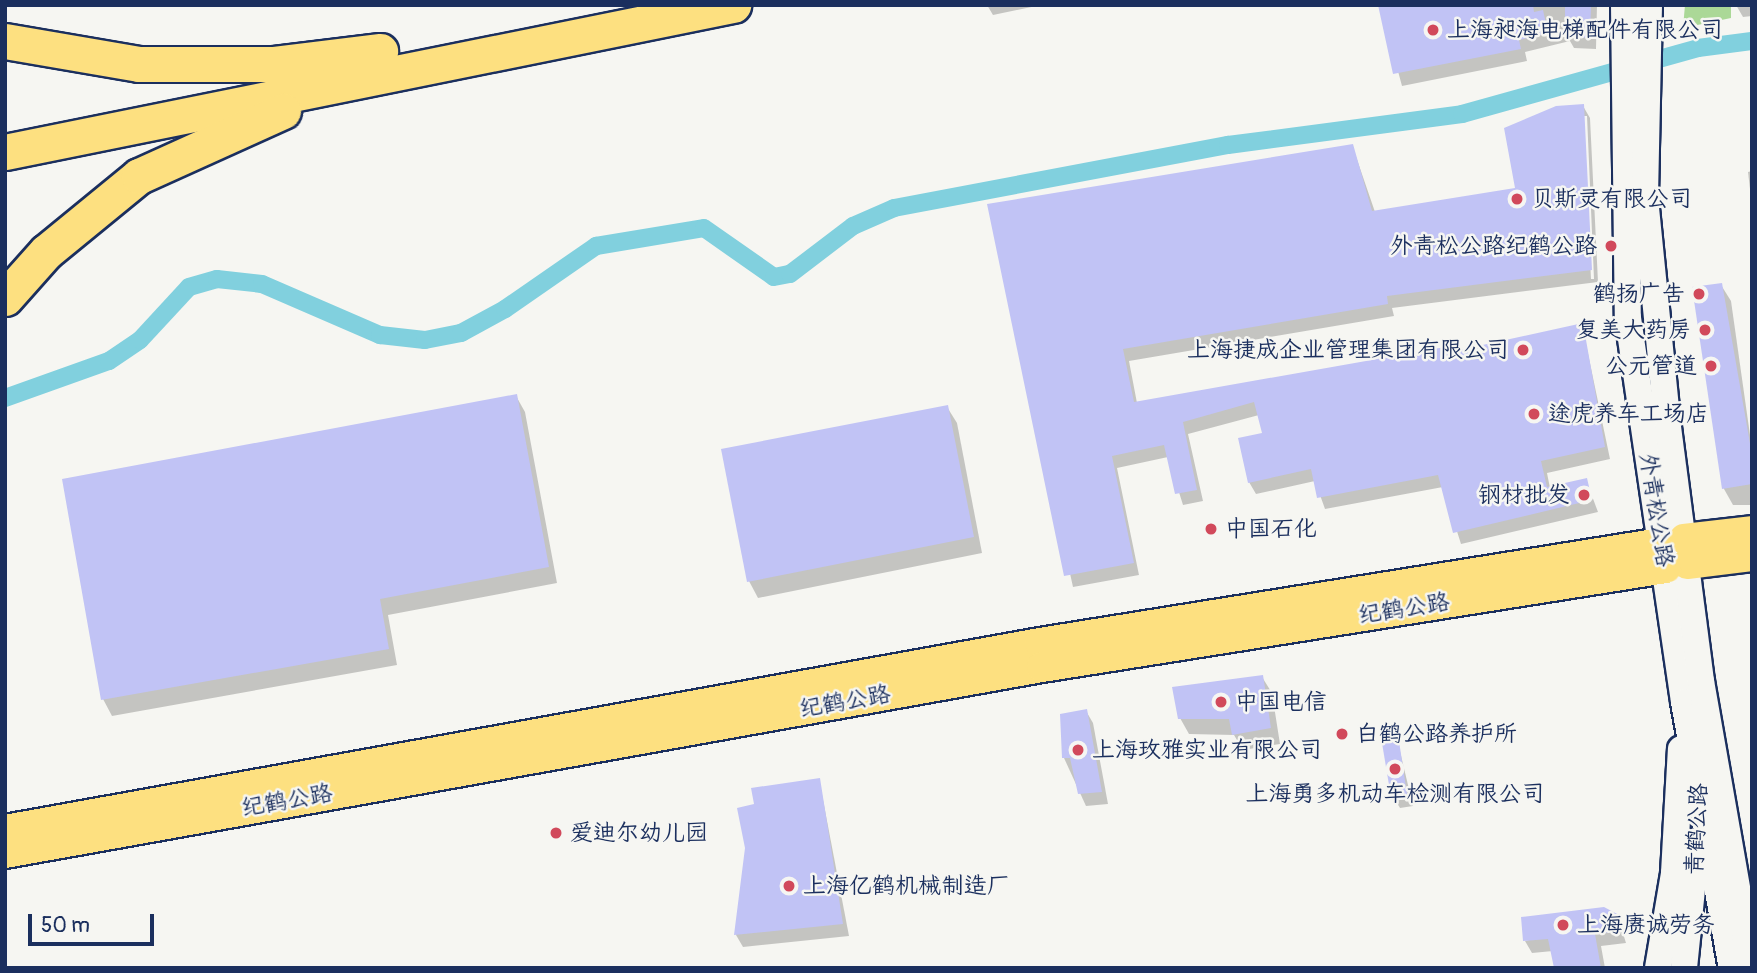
<!DOCTYPE html>
<html>
<head>
<meta charset="utf-8">
<style>
  body { margin:0 }
  #map { position:relative; width:1757px; height:973px; overflow:hidden; background:#f6f6f2; font-family:Pangolin,"LXGW WenKai TC",sans-serif }
  div>[style] { position:absolute }
  [style*='--x'] { left:calc(var(--x)*1px); top:calc(var(--y)*1px); width:calc(var(--w)*1px); rotate:calc(var(--a)*1deg) }
  .green>* { inset:0; background:#abd897 }
  .shadow>* { inset:0; background:#0003 }
  .canal>* { height:18px; margin:-9px; padding:0 9px; transform-origin:9px; border-radius:9px; background:#81d0de }
  .building>* { inset:0; background:#c1c3f5 }
  .roads { filter:drop-shadow(2px 0 #1b2f5e) drop-shadow(-2px 0 #1b2f5e) drop-shadow(0 2px #1b2f5e) drop-shadow(0 -2px #1b2f5e) }
  .secondary>* { height:26px; margin:-13px; padding:0 13px; transform-origin:13px; border-radius:13px; background:#f6f6f2 }
  .primary>* { height:30px; margin:-15px; padding:0 15px; transform-origin:15px; border-radius:15px; background:#fde080 }
  .motorway>* { height:35px; margin:-17.5px; padding:0 17.5px; transform-origin:17.5px; border-radius:17.5px; background:#fde080 }
  .dots>* { width:19px; height:19px; translate:-50% -50%; box-sizing:border-box; border:4px solid #f6f6f2; border-radius:50% }
  span { translate:-50% -50%; white-space:nowrap; text-align:center; line-height:1.15; -webkit-text-stroke:5px #f6f6f2; paint-order:stroke }
  .poi-label { font-size:23px; color:#1b2f5e }
  .left { translate:0 -50%; text-align:left }
  .right { translate:-100% -50%; text-align:right }
  .street-label { font-size:23px; color:#1b2f5e }
  .frame { position:absolute; inset:0; border:7px solid #1b2f5e; pointer-events:none }
  .scale { position:absolute; left:28px; top:914px; width:126px; height:32px; box-sizing:border-box; border:4px solid #1b2f5e; border-top:0; padding-left:9px; font-size:21px; line-height:24px; white-space:nowrap; color:#1b2f5e; -webkit-text-stroke:5px #f6f6f2; paint-order:stroke }
</style>
</head>
<body>
<div id="map">
  <div class="green">
    <div style="clip-path:polygon(1685px 5px,1731px 5px,1731px 18px,1683px 28px)"></div>
  </div>
  <div class="shadow">
    <div style="clip-path:polygon(987px 5px,1041px 5px,993px 15px)"></div>
    <div style="clip-path:polygon(1380px 5px,1597px 5px,1596px 49px,1574px 48px,1570px 41px,1525px 52px,1527px 61px,1402px 86px)"></div>
    <div style="clip-path:polygon(1736px 5px,1752px 5px,1752px 16px,1743px 17px)"></div>
    <div style="clip-path:polygon(evenodd,1583px 106px,1590px 118px,1598px 282px,1392px 308px,1394px 316px,1129px 361px,1137px 403px,1444px 349px,1447px 354px,1582px 325px,1610px 459px,1547px 473px,1550px 488px,1586px 480px,1598px 512px,1461px 544px,1443px 487px,1325px 509px,1315px 481px,1256px 494px,1249px 482px,1264px 434px,1259px 415px,1188px 434px,1203px 501px,1183px 505px,1168px 457px,1117px 468px,1139px 575px,1073px 587px,989px 206px,1352px 145px,1375px 212px,1517px 190px,1583px 106px,1583px 116px,1587px 116px,1594px 279px,1591px 279px,1583px 116px)"></div>
    <div style="clip-path:polygon(1752px 171px,1752px 206px,1748px 172px)"></div>
    <div style="clip-path:polygon(1721px 285px,1731px 301px,1752px 449px,1752px 505px,1733px 505px,1724px 489px,1694px 289px)"></div>
    <div style="clip-path:polygon(516px 396px,525px 412px,557px 583px,388px 615px,397px 665px,112px 716px,103px 699px)"></div>
    <div style="clip-path:polygon(947px 407px,957px 423px,982px 553px,758px 598px,749px 581px)"></div>
    <div style="clip-path:polygon(1262px 677px,1272px 693px,1280px 744px,1243px 750px,1234px 735px,1189px 734px,1180px 718px)"></div>
    <div style="clip-path:polygon(1086px 711px,1093px 723px,1108px 804px,1086px 806px,1064px 758px)"></div>
    <div style="clip-path:polygon(1398px 743px,1413px 806px,1400px 808px,1393px 796px)"></div>
    <div style="clip-path:polygon(819px 779px,849px 936px,743px 947px,736px 935px,746px 848px)"></div>
    <div style="clip-path:polygon(1618px 917px,1626px 943px,1601px 946px,1605px 968px,1556px 968px,1553px 951px,1532px 953px,1525px 941px)"></div>
  </div>
  <div class="canal">
    <div style="--x:5;--y:398;--w:110;--a:-19.6"></div>
    <div style="--x:109;--y:361;--w:37;--a:-34"></div>
    <div style="--x:140;--y:340;--w:72;--a:-47.2"></div>
    <div style="--x:189;--y:287;--w:29;--a:-16"></div>
    <div style="--x:217;--y:279;--w:45;--a:6.3"></div>
    <div style="--x:262;--y:284;--w:129;--a:23.4"></div>
    <div style="--x:380;--y:335;--w:45;--a:6.3"></div>
    <div style="--x:425;--y:340;--w:37;--a:-11"></div>
    <div style="--x:461;--y:333;--w:50;--a:-28.6"></div>
    <div style="--x:505;--y:309;--w:111;--a:-34.7"></div>
    <div style="--x:596;--y:246;--w:109;--a:-9.5"></div>
    <div style="--x:704;--y:228;--w:85;--a:35"></div>
    <div style="--x:774;--y:277;--w:16;--a:-11"></div>
    <div style="--x:790;--y:274;--w:79;--a:-37.3"></div>
    <div style="--x:853;--y:226;--w:45;--a:-23.7"></div>
    <div style="--x:894;--y:208;--w:340;--a:-10.7"></div>
    <div style="--x:1228;--y:145;--w:236;--a:-7.5"></div>
    <div style="--x:1462;--y:114;--w:245;--a:-15.6"></div>
    <div style="--x:1698;--y:48;--w:54;--a:-7.4"></div>
  </div>
  <div class="building">
    <div style="clip-path:polygon(1378px 5px,1533px 5px,1534px 12px,1543px 10px,1548px 33px,1519px 40px,1521px 49px,1393px 74px)"></div>
    <div style="clip-path:polygon(1565px 5px,1591px 5px,1590px 38px,1565px 36px)"></div>
    <div style="clip-path:polygon(1584px 104px,1592px 270px,1387px 296px,1388px 304px,1123px 349px,1134px 402px,1445px 347px,1446px 353px,1583px 323px,1605px 447px,1541px 461px,1547px 487px,1587px 478px,1592px 500px,1453px 533px,1438px 475px,1317px 498px,1311px 469px,1248px 483px,1238px 438px,1262px 433px,1254px 402px,1183px 422px,1197px 490px,1175px 494px,1164px 445px,1112px 456px,1134px 563px,1064px 576px,987px 204px,1353px 144px,1372px 211px,1515px 188px,1504px 128px,1556px 106px)"></div>
    <div style="clip-path:polygon(1722px 283px,1752px 455px,1752px 484px,1722px 489px,1692px 287px)"></div>
    <div style="clip-path:polygon(517px 394px,549px 567px,380px 599px,389px 649px,101px 700px,62px 479px)"></div>
    <div style="clip-path:polygon(948px 405px,974px 537px,747px 582px,721px 449px)"></div>
    <div style="clip-path:polygon(1263px 675px,1271px 728px,1232px 735px,1229px 719px,1178px 719px,1172px 687px)"></div>
    <div style="clip-path:polygon(1087px 709px,1102px 792px,1078px 794px,1070px 758px,1062px 758px,1060px 714px)"></div>
    <div style="clip-path:polygon(1399px 741px,1407px 794px,1391px 797px,1382px 743px)"></div>
    <div style="clip-path:polygon(820px 778px,843px 924px,734px 935px,745px 848px,737px 808px,754px 804px,751px 788px)"></div>
    <div style="clip-path:polygon(1604px 907px,1619px 915px,1621px 931px,1595px 934px,1601px 968px,1554px 968px,1548px 939px,1523px 941px,1521px 917px)"></div>
  </div>
  <div class="roads">
    <div class="secondary">
      <div style="--x:1624;--y:5;--w:313;--a:89.3"></div>
      <div style="--x:1628;--y:318;--w:388;--a:81.7"></div>
      <div style="--x:1684;--y:702;--w:270;--a:79.8"></div>
      <div style="--x:1649;--y:5;--w:193;--a:91.2"></div>
      <div style="--x:1645;--y:198;--w:230;--a:84.3"></div>
      <div style="--x:1668;--y:427;--w:256;--a:82.6"></div>
      <div style="--x:1701;--y:681;--w:291;--a:80.1"></div>
      <div style="--x:1658;--y:968;--w:96;--a:-80.4"></div>
      <div style="--x:1674;--y:873;--w:124;--a:-86.8"></div>
      <div style="--x:1684;--y:968;--w:128;--a:-84.2"></div>
    </div>
    <div class="primary">
      <div style="--x:1684;--y:539;--w:68;--a:-6.7"></div>
      <div style="--x:1687;--y:564;--w:65;--a:-7"></div>
      <div style="--x:5;--y:830;--w:1052;--a:-10.24"></div>
      <div style="--x:1040;--y:643;--w:629;--a:-9.15"></div>
      <div style="--x:5;--y:853;--w:1054;--a:-10.17"></div>
      <div style="--x:1042;--y:667;--w:632;--a:-9.02"></div>
    </div>
    <div class="motorway">
      <div style="--x:5;--y:41;--w:136;--a:9.7"></div>
      <div style="--x:139;--y:64;--w:133;--a:0"></div>
      <div style="--x:272;--y:64;--w:109;--a:-6.9"></div>
      <div style="--x:5;--y:152;--w:743;--a:-11.42"></div>
      <div style="--x:5;--y:298;--w:62;--a:-48.3"></div>
      <div style="--x:46;--y:252;--w:120;--a:-39.3"></div>
      <div style="--x:139;--y:176;--w:158;--a:-24.3"></div>
    </div>
  </div>
  <div class="dots">
    <div style="left:1433px;top:30px;background:#d1495b"></div>
    <div style="left:1517px;top:199px;background:#d1495b"></div>
    <div style="left:1611px;top:246px;background:#d1495b"></div>
    <div style="left:1699px;top:294px;background:#d1495b"></div>
    <div style="left:1705px;top:330px;background:#d1495b"></div>
    <div style="left:1523px;top:350px;background:#d1495b"></div>
    <div style="left:1711px;top:366px;background:#d1495b"></div>
    <div style="left:1534px;top:414px;background:#d1495b"></div>
    <div style="left:1584px;top:495px;background:#d1495b"></div>
    <div style="left:1211px;top:529px;background:#d1495b"></div>
    <div style="left:1221px;top:702px;background:#d1495b"></div>
    <div style="left:1342px;top:734px;background:#d1495b"></div>
    <div style="left:1078px;top:750px;background:#d1495b"></div>
    <div style="left:1395px;top:769px;background:#d1495b"></div>
    <div style="left:556px;top:833px;background:#d1495b"></div>
    <div style="left:789px;top:886px;background:#d1495b"></div>
    <div style="left:1563px;top:925px;background:#d1495b"></div>
  </div>
  <div class="poi-label">
    <span class="left" style="left:1447px;top:30px">上海昶海电梯配件有限公司</span>
    <span class="left" style="left:1531px;top:199px">贝斯灵有限公司</span>
    <span class="right" style="left:1597px;top:246px">外青松公路纪鹤公路</span>
    <span class="right" style="left:1685px;top:294px">鹤扬广告</span>
    <span class="right" style="left:1691px;top:330px">复美大药房</span>
    <span class="right" style="left:1509px;top:350px">上海捷成企业管理集团有限公司</span>
    <span class="right" style="left:1697px;top:366px">公元管道</span>
    <span class="left" style="left:1548px;top:414px">途虎养车工场店</span>
    <span class="right" style="left:1570px;top:495px">钢材批发</span>
    <span class="left" style="left:1225px;top:529px">中国石化</span>
    <span class="left" style="left:1235px;top:702px">中国电信</span>
    <span class="left" style="left:1356px;top:734px">白鹤公路养护所</span>
    <span class="left" style="left:1092px;top:750px">上海玫雅实业有限公司</span>
    <span style="left:1395px;top:794px">上海勇多机动车检测有限公司</span>
    <span class="left" style="left:570px;top:833px">爱迪尔幼儿园</span>
    <span class="left" style="left:803px;top:886px">上海亿鹤机械制造厂</span>
    <span class="left" style="left:1577px;top:925px">上海赓诚劳务</span>
  </div>
  <div class="street-label">
    <span style="left:1656px;top:510px;rotate:81deg">外青松公路</span>
    <span style="left:1404px;top:609px;rotate:-9deg">纪鹤公路</span>
    <span style="left:845px;top:702px;rotate:-10deg">纪鹤公路</span>
    <span style="left:287px;top:801px;rotate:-10deg">纪鹤公路</span>
    <span style="left:1697px;top:829px;rotate:-87deg">青鹤公路</span>
  </div>
  <div class="frame"></div>
  <div class="scale">50 m</div>
</div>
</body>
</html>
